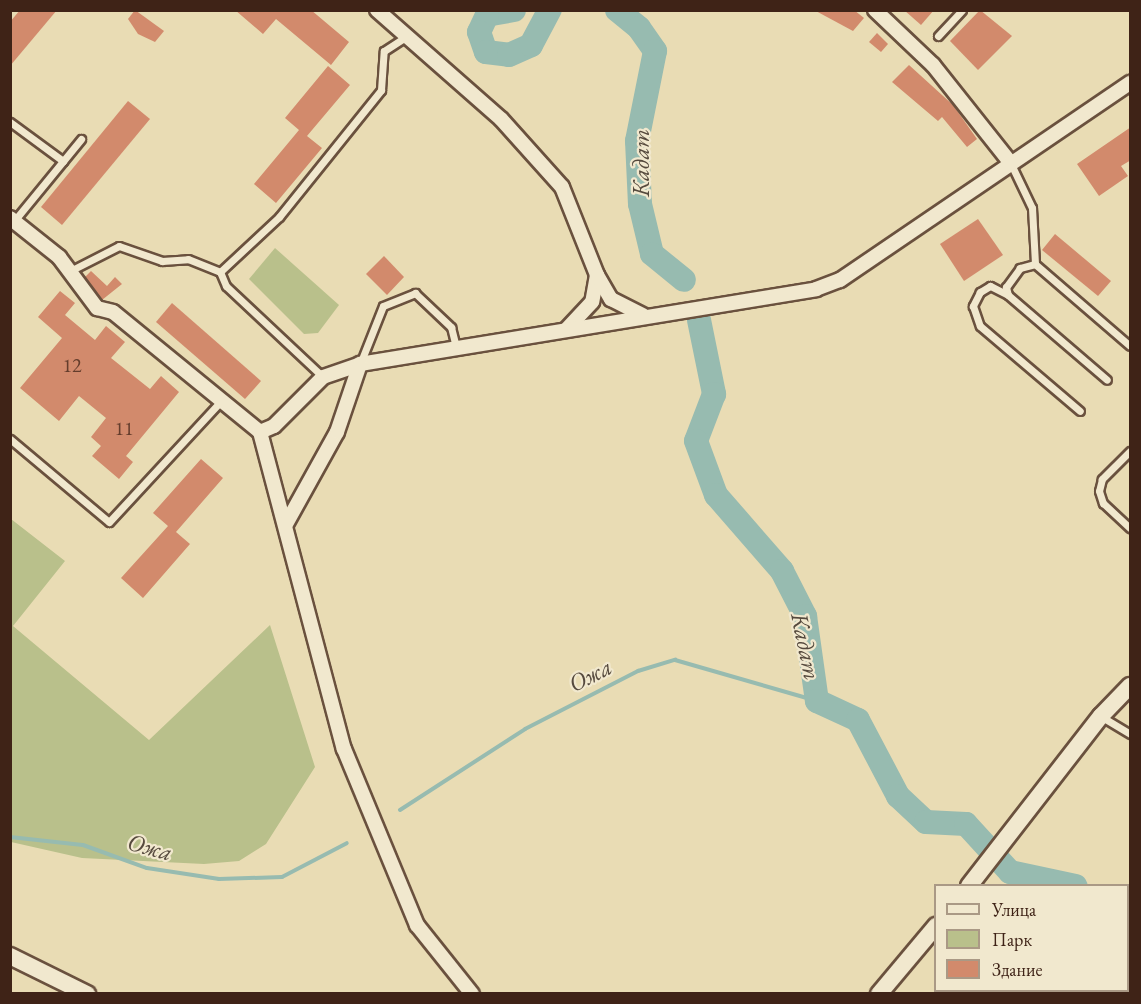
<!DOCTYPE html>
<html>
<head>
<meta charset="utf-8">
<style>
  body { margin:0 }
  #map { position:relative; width:1141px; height:1004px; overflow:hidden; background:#e9dcb4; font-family:"EB Garamond",serif }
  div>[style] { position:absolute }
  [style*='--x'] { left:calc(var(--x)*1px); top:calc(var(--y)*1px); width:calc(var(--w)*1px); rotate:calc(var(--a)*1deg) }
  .green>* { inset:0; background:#b9c08b }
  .stream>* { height:4px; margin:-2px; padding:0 2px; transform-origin:2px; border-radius:2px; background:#97bbb0 }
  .river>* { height:24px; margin:-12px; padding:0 12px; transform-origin:12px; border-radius:12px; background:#97bbb0 }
  .building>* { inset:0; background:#d28a6c }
  .roads { filter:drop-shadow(2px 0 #6a513e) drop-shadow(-2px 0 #6a513e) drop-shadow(0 2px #6a513e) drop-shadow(0 -2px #6a513e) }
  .service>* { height:7px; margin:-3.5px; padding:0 3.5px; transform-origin:3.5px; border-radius:3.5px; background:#f1e8ce }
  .minor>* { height:14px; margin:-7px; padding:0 7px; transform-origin:7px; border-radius:7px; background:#f1e8ce }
  .tertiary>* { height:16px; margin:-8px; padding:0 8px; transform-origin:8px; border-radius:8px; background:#f1e8ce }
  span { translate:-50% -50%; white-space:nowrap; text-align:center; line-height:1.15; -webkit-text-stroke:4.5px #f1e8ce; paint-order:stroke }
  .number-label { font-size:20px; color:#643d2c }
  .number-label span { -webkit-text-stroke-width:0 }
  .water-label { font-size:24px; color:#55493d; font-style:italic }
  .frame { position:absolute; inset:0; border:12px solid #3f2317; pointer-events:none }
  .legend { position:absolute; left:934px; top:884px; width:195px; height:108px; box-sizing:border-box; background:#f1e8ce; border:2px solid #aa9985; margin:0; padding:8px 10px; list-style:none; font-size:18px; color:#3f2317 }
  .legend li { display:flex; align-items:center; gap:12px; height:30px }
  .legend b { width:30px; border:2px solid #aa9985 }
</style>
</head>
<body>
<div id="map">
  <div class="green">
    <div style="clip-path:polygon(275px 248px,339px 305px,318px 333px,304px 334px,249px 279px)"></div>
    <div style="clip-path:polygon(11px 519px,65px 561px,13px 626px,149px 740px,270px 625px,315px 767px,266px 844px,239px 861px,204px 864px,82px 858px,11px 842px)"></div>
  </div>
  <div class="stream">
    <div style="--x:400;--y:810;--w:149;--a:-32.9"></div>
    <div style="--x:525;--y:729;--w:127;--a:-27.2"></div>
    <div style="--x:638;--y:671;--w:39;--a:-17"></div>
    <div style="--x:675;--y:660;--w:148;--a:16.1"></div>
    <div style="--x:10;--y:837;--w:73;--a:6.3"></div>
    <div style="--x:83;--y:845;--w:68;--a:19.8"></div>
    <div style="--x:147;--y:868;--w:73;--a:8.7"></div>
    <div style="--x:219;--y:879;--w:63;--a:-1.8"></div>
    <div style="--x:282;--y:877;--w:73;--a:-27.6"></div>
  </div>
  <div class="river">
    <div style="--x:514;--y:10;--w:27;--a:170"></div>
    <div style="--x:487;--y:15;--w:19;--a:115"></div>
    <div style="--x:479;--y:32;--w:21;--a:71"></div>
    <div style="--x:486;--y:52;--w:23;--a:7"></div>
    <div style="--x:509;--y:55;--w:24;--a:-24"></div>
    <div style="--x:531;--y:45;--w:40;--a:-62"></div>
    <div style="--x:617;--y:10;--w:28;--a:39"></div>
    <div style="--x:639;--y:28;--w:28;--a:55"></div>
    <div style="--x:655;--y:51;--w:92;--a:101.3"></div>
    <div style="--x:637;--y:141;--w:63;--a:87.3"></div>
    <div style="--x:640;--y:204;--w:51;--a:76.5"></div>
    <div style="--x:652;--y:254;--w:41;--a:39.1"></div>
    <div style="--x:699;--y:320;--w:76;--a:78.5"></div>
    <div style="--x:714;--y:394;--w:50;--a:111"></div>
    <div style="--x:696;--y:441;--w:58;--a:69.7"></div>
    <div style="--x:716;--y:495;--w:101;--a:49"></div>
    <div style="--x:782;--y:571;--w:51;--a:62.9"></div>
    <div style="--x:805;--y:616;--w:86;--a:82"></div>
    <div style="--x:817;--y:701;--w:45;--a:24.9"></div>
    <div style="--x:858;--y:720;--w:86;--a:62.2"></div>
    <div style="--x:898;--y:796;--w:38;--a:43"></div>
    <div style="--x:926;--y:822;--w:40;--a:2.9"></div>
    <div style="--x:966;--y:824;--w:65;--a:47.5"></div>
    <div style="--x:1010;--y:872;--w:67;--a:12"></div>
    <div style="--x:1128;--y:915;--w:4;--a:63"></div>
    <div style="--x:1128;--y:950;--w:10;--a:-79"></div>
    <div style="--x:1115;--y:994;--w:4;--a:-76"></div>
  </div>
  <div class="building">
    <div style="clip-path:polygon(20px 10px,57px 10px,10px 66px,10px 22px)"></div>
    <div style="clip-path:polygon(135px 10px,164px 31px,155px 42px,138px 34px,128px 19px)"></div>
    <div style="clip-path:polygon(235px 10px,311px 10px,349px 42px,331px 65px,276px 19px,263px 34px)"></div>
    <div style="clip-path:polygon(814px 10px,854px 10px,864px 18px,853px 31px)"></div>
    <div style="clip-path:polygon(904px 10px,934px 10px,921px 25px)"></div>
    <div style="clip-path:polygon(980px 10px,1012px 36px,978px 70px,950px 41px)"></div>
    <div style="clip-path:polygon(877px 33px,888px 44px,881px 52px,869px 42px)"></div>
    <div style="clip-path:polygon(909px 65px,953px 105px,977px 139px,967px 147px,942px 117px,938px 121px,892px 82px)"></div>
    <div style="clip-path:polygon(328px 66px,350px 85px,307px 136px,322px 148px,276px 203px,254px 184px,299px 130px,285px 118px)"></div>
    <div style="clip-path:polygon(128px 101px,150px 119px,62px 225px,41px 207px)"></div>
    <div style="clip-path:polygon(1131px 127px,1131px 160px,1121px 166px,1128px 176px,1099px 196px,1077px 164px)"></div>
    <div style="clip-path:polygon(978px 219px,1003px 255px,964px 281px,940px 244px)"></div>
    <div style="clip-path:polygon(1055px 234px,1111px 281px,1098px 296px,1042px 250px)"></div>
    <div style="clip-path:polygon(384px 256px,404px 277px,387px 295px,366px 274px)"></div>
    <div style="clip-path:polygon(91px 271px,107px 286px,115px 277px,122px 284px,102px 300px,85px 277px)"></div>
    <div style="clip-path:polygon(60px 291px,75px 303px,65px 315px,95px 340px,106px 326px,125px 342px,111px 358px,150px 389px,161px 376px,179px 392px,126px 456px,133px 462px,119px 479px,92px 456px,101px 446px,91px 437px,106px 418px,79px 396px,59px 421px,20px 388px,62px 338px,38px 317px)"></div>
    <div style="clip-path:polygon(172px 303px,261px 381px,245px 399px,156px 322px)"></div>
    <div style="clip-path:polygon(201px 459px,223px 478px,176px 532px,190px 544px,143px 598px,121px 578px,168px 526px,153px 513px)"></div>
  </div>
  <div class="roads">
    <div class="service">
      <div style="--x:938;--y:36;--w:35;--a:-47"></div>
      <div style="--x:10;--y:122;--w:66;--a:36.3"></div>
      <div style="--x:1010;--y:162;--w:51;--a:64.4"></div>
      <div style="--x:1032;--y:208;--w:56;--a:86.9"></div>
      <div style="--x:1035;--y:264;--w:125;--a:40.8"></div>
      <div style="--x:14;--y:221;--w:106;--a:-50.7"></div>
      <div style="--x:1035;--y:264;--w:16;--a:165"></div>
      <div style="--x:1020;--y:268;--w:24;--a:126"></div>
      <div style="--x:1006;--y:287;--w:8;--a:76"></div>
      <div style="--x:1008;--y:295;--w:130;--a:40.6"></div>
      <div style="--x:68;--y:272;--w:57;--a:-27"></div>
      <div style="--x:119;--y:246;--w:46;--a:19.2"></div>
      <div style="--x:162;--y:261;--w:26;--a:-4"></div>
      <div style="--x:188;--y:259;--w:35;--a:22"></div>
      <div style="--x:1008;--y:295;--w:20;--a:-153"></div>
      <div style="--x:990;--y:286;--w:12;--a:149"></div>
      <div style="--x:980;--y:292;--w:16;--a:117"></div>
      <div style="--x:973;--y:306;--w:21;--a:71"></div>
      <div style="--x:980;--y:326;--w:131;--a:40.4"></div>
      <div style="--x:360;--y:364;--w:62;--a:-68.4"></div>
      <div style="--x:383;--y:306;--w:35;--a:-22"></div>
      <div style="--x:415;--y:293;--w:50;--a:43.4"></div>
      <div style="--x:451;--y:327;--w:21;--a:76"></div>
      <div style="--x:323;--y:377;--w:133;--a:-136.8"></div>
      <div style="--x:226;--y:286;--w:15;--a:-113"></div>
      <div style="--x:220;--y:272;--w:81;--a:-43"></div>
      <div style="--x:279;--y:217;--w:163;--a:-51.2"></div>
      <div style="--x:381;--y:90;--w:39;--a:-86"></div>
      <div style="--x:384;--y:51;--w:27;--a:-33"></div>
      <div style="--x:10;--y:439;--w:129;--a:40"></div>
      <div style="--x:109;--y:522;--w:165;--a:-47.2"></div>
      <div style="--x:1130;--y:451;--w:40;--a:135"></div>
      <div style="--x:1102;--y:479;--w:12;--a:104"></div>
      <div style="--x:1099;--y:491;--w:13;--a:72"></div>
      <div style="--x:1103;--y:503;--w:37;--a:43"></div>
      <div style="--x:1102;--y:717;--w:33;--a:31"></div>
    </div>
    <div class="minor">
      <div style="--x:377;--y:10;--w:165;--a:41.3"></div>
      <div style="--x:501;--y:119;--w:91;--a:48.1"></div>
      <div style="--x:562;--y:187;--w:95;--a:68.3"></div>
      <div style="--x:597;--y:275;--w:27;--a:100"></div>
      <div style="--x:592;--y:302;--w:37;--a:133"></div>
      <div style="--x:875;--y:10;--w:80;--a:43.5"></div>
      <div style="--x:933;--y:65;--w:124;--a:51.6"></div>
      <div style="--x:10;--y:218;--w:63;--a:38.5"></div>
      <div style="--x:59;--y:257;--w:64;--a:53.3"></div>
      <div style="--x:97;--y:308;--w:16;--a:14"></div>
      <div style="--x:113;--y:312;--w:190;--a:39.2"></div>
      <div style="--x:260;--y:432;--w:328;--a:75.2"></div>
      <div style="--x:344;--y:749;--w:191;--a:67.5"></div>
      <div style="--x:417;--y:925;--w:88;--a:51.4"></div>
      <div style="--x:597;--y:275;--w:28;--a:60"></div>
      <div style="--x:611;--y:299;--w:36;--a:27"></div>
      <div style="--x:260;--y:432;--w:15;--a:-23"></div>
      <div style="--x:274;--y:426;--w:69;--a:-45"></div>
      <div style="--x:323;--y:377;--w:39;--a:-19"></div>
      <div style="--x:360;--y:364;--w:462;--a:-9.3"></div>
      <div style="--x:816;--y:289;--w:26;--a:-21"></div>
      <div style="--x:840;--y:280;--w:351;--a:-34.2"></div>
      <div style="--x:286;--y:524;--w:105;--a:-61"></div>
      <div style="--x:337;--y:432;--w:72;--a:-71.3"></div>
    </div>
    <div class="tertiary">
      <div style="--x:969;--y:886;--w:215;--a:-52.2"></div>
      <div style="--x:1101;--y:716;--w:42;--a:-46"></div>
      <div style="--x:10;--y:956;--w:86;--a:26.3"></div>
      <div style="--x:879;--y:994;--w:89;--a:-50"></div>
    </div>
  </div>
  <div class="number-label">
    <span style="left:72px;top:365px">12</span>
    <span style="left:124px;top:428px">11</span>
  </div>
  <div class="water-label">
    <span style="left:641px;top:163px;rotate:-90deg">Кадат</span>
    <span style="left:806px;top:646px;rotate:78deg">Кадат</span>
    <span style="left:590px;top:675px;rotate:-27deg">Ожа</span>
    <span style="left:150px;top:847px;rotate:15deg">Ожа</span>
  </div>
  <div class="frame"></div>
  <ul class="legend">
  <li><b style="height:8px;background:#f1e8ce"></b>Улица</li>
  <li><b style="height:16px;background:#b9c08b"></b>Парк</li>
  <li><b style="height:16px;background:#d28a6c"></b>Здание</li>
  </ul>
</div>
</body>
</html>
